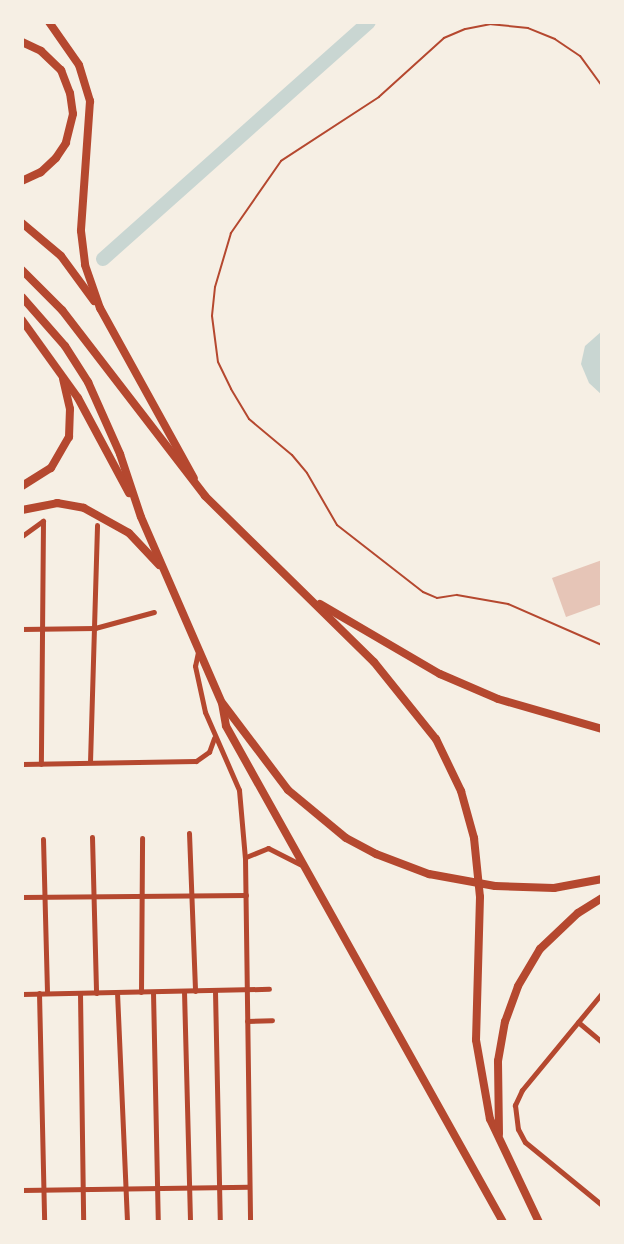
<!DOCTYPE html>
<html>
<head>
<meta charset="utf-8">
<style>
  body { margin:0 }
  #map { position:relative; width:624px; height:1244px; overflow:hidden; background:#f6efe4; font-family:"PT Sans Narrow",sans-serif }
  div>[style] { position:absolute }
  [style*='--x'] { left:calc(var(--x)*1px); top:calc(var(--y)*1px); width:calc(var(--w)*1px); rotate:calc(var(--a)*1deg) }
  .water>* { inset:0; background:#c9d6d2 }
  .river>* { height:14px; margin:-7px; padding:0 7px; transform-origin:7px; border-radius:7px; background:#c9d6d2 }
  .building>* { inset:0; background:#e6c5b7 }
  .path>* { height:2px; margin:-1px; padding:0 1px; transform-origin:1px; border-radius:1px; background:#b5482f }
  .minor>* { height:5px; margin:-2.5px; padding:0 2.5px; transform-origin:2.5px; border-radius:2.5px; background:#b5482f }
  .trunk>* { height:8px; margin:-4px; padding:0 4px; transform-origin:4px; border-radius:4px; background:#b5482f }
  span { translate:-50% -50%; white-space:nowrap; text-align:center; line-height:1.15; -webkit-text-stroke:7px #f6efe4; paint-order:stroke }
  .frame { position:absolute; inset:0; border:24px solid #f6efe4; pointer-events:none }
</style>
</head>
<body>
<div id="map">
  <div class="water">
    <div style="clip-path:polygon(602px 331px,602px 395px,589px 383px,581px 364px,585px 346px)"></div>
  </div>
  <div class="river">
    <div style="--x:103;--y:259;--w:356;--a:-41.7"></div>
  </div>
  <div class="building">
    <div style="clip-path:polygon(602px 560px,602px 604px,566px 617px,552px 578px)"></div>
  </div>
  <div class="path">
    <div style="--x:602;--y:86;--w:37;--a:-126"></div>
    <div style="--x:580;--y:56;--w:30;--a:-146"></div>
    <div style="--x:555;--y:39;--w:29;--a:-158"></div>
    <div style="--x:528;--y:28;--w:37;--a:-174"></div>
    <div style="--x:491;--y:24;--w:26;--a:169"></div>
    <div style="--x:465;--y:29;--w:23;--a:157"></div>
    <div style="--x:444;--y:38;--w:88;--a:137.8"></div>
    <div style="--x:379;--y:97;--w:117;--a:146.9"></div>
    <div style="--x:281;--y:161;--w:88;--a:124.8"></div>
    <div style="--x:231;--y:233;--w:56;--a:106.5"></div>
    <div style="--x:215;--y:287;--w:29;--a:96"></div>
    <div style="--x:212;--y:316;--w:46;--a:82.6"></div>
    <div style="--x:218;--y:362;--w:30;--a:64"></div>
    <div style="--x:231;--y:389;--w:35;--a:59"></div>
    <div style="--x:249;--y:419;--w:56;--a:39.9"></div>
    <div style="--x:292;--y:455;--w:23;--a:50"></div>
    <div style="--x:307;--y:473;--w:60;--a:60"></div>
    <div style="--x:337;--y:525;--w:109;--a:37.9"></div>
    <div style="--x:423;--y:592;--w:15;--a:23"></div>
    <div style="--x:437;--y:598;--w:20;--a:-9"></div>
    <div style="--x:457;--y:595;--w:52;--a:10"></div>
    <div style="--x:508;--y:604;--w:103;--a:23.6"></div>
  </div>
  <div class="minor">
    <div style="--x:22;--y:536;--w:26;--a:-36"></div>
    <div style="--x:43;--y:521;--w:243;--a:90.5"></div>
    <div style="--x:22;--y:629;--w:73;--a:-0.8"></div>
    <div style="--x:95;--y:628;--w:61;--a:-15.2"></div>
    <div style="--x:198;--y:652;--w:14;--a:102"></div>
    <div style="--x:195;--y:666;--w:47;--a:77.7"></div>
    <div style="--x:205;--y:712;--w:85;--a:66.4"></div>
    <div style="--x:239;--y:790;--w:68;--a:85"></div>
    <div style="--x:245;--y:858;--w:364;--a:89.2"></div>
    <div style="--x:90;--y:762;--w:237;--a:-88.3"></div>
    <div style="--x:22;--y:764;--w:174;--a:-1"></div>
    <div style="--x:196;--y:761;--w:16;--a:-35"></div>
    <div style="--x:209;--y:752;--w:15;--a:-70"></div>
    <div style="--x:189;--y:833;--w:158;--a:87.8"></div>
    <div style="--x:92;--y:837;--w:156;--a:88.5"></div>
    <div style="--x:43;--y:839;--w:154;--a:88.5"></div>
    <div style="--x:246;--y:857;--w:24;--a:-22"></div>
    <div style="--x:268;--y:848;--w:36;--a:27"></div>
    <div style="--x:22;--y:897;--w:224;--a:-0.5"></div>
    <div style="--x:184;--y:991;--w:231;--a:88.5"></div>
    <div style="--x:215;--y:991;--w:231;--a:88.8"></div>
    <div style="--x:117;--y:992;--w:230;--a:87.5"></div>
    <div style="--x:141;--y:992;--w:154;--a:-89.6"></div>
    <div style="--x:153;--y:992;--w:230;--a:88.8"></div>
    <div style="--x:39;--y:993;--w:229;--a:88.7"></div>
    <div style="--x:80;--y:993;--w:229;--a:89.2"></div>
    <div style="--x:602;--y:993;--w:126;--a:129.5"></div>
    <div style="--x:522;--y:1090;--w:17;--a:115"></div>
    <div style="--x:515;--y:1105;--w:24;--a:83"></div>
    <div style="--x:518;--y:1129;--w:15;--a:62"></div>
    <div style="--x:525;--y:1142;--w:99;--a:39.3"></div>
    <div style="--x:22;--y:994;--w:247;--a:-1.2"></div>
    <div style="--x:247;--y:1021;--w:25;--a:-2"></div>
    <div style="--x:578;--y:1022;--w:31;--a:40"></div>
    <div style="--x:22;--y:1190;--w:227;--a:-0.8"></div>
  </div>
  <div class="trunk">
    <div style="--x:49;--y:22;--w:52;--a:55.1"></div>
    <div style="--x:79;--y:65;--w:38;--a:73"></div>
    <div style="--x:90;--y:101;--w:130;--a:94"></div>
    <div style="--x:81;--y:231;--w:34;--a:83"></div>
    <div style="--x:85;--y:265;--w:46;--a:70.8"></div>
    <div style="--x:100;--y:308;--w:194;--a:61.1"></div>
    <div style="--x:22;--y:42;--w:21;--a:25"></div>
    <div style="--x:41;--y:51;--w:28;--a:44"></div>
    <div style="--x:61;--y:70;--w:25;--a:69"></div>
    <div style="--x:70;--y:93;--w:21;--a:82"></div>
    <div style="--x:73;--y:114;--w:30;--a:104"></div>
    <div style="--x:66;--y:143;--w:18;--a:124"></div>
    <div style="--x:56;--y:158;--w:21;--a:137"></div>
    <div style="--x:41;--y:172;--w:21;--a:155"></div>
    <div style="--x:22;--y:223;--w:51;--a:40.2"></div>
    <div style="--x:61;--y:256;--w:56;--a:53.7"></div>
    <div style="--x:22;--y:270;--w:57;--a:45"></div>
    <div style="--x:62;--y:310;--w:235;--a:52.4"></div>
    <div style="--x:205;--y:496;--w:237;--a:44.5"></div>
    <div style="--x:374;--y:662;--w:99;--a:51.2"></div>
    <div style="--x:436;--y:739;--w:58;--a:64.3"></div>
    <div style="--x:461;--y:791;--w:49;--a:74.5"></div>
    <div style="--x:474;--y:838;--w:59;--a:84.2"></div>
    <div style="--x:480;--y:897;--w:143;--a:91.6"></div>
    <div style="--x:476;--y:1040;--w:80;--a:80"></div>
    <div style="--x:490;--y:1119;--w:114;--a:64.6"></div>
    <div style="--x:22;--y:297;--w:65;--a:48.7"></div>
    <div style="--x:65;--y:346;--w:43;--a:57.4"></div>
    <div style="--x:88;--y:382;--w:79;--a:66"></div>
    <div style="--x:120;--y:454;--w:66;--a:71.6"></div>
    <div style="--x:141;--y:517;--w:203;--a:66.5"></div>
    <div style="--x:222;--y:703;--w:23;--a:80"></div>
    <div style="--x:226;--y:726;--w:568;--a:60.82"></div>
    <div style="--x:22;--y:320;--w:96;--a:54.3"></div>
    <div style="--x:78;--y:398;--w:108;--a:61.8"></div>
    <div style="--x:22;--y:486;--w:34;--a:-32"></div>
    <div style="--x:51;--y:468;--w:36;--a:-60"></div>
    <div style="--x:69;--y:437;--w:28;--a:-88"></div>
    <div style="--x:70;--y:409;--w:31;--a:-103"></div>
    <div style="--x:22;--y:510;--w:36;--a:-11"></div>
    <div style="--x:57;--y:503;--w:27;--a:10"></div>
    <div style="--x:84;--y:508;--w:51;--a:29.1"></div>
    <div style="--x:129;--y:533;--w:44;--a:46.8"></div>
    <div style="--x:320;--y:604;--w:139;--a:30.3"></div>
    <div style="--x:440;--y:674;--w:63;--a:23.3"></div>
    <div style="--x:498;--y:699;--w:108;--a:16.1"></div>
    <div style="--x:223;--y:704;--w:108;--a:52.9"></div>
    <div style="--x:288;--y:790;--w:75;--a:39.6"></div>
    <div style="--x:346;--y:838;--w:34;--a:28"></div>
    <div style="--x:376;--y:854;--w:57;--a:20.7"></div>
    <div style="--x:429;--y:874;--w:67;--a:10.3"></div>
    <div style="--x:495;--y:886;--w:59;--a:1.9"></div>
    <div style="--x:554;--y:888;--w:49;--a:-10.6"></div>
    <div style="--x:499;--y:1134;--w:73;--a:-90.8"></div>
    <div style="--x:498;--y:1061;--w:40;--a:-80"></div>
    <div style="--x:505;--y:1022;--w:38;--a:-70"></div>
    <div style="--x:518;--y:986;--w:43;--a:-59.3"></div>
    <div style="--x:540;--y:949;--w:52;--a:-43.5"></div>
    <div style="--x:578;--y:913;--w:28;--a:-32"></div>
  </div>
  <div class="frame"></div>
</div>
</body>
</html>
